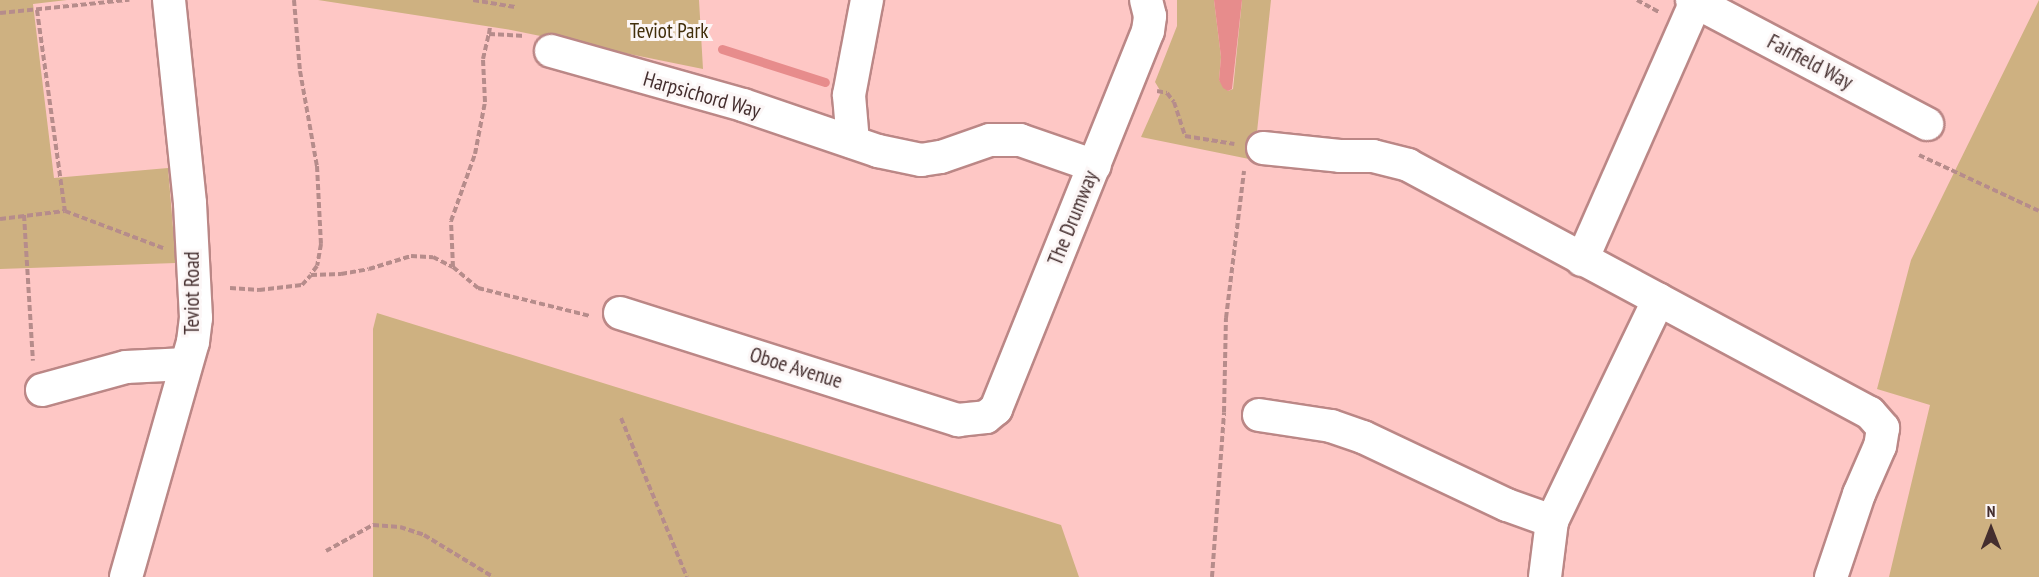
<!DOCTYPE html>
<html>
<head>
<meta charset="utf-8">
<style>
  body { margin:0 }
  #map { position:relative; width:2039px; height:577px; overflow:hidden; background:#fec7c5; font-family:"PT Sans Narrow",sans-serif }
  div>[style] { position:absolute }
  [style*='--x'] { left:calc(var(--x)*1px); top:calc(var(--y)*1px); width:calc(var(--w)*1px); rotate:calc(var(--a)*1deg) }
  .green>* { inset:0; background:#ceb181 }
  .water>* { inset:0; background:#e78c8c }
  .stream>* { height:9px; margin:-4.5px; padding:0 4.5px; transform-origin:4.5px; border-radius:4.5px; background:#e78c8c }
  .path>* { height:4px; margin-top:-2px; transform-origin:0; background:repeating-linear-gradient(90deg,#b68c8b 0 6px,transparent 0 9px) }
  .roads { filter:drop-shadow(2px 0 #bb8786) drop-shadow(-2px 0 #bb8786) drop-shadow(0 2px #bb8786) drop-shadow(0 -2px #bb8786) }
  .minor>* { height:32px; margin:-16px; padding:0 16px; transform-origin:16px; border-radius:16px; background:#fff }
  span { translate:-50% -50%; white-space:nowrap; text-align:center; line-height:1.15; -webkit-text-stroke:6px #fcf6f6; paint-order:stroke }
  .park-label { font-size:21px; color:#422f0b }
  .street-label { font-size:21px; color:#442e2e }
  .north { position:absolute; left:1961px; top:499px; width:60px; height:60px; -webkit-text-stroke:4px #fcf6f6; paint-order:stroke; rotate:0deg; font-size:16px; font-weight:700; line-height:24px; text-align:center; color:#442e2e }
  .north::after { content:''; display:block; margin:auto; width:21px; height:27px; background:#442e2e; clip-path:polygon(50% 0,100% 100%,50% 72%,0 100%) }
</style>
</head>
<body>
<div id="map">
  <div class="green">
    <div style="clip-path:polygon(0 0,67px 0,33px 4px,54px 178px,168px 168px,176px 263px,0 269px)"></div>
    <div style="clip-path:polygon(318px 0,699px 0,703px 69px,511px 30px)"></div>
    <div style="clip-path:polygon(1177px 0,1214px 0,1221px 57px,1219px 80px,1228px 91px,1233px 89px,1242px 0,1271px 0,1254px 160px,1141px 137px,1161px 92px,1155px 82px,1177px 26px)"></div>
    <div style="clip-path:polygon(2039px 0,2039px 577px,1889px 577px,1930px 405px,1877px 389px,1911px 260px)"></div>
    <div style="clip-path:polygon(377px 313px,1061px 525px,1079px 577px,373px 577px,373px 329px)"></div>
  </div>
  <div class="water">
    <div style="clip-path:polygon(1214px 0,1242px 0,1232px 89px,1228px 91px,1223px 88px,1219px 80px,1221px 57px)"></div>
  </div>
  <div class="stream">
    <div style="--x:722;--y:49;--w:108;--a:17.8"></div>
  </div>
  <div class="path">
    <div style="--x:294;--y:0;--w:71;--a:85.2"></div>
    <div style="--x:300;--y:71;--w:97;--a:79.9"></div>
    <div style="--x:317;--y:166;--w:78;--a:87.1"></div>
    <div style="--x:321;--y:244;--w:22;--a:100"></div>
    <div style="--x:317;--y:266;--w:10;--a:127"></div>
    <div style="--x:473;--y:0;--w:43;--a:9.5"></div>
    <div style="--x:1637;--y:0;--w:26;--a:29"></div>
    <div style="--x:37;--y:10;--w:203;--a:82.1"></div>
    <div style="--x:0;--y:13;--w:130;--a:-5.8"></div>
    <div style="--x:489;--y:34;--w:7;--a:-82"></div>
    <div style="--x:1157;--y:91;--w:10;--a:11"></div>
    <div style="--x:1167;--y:93;--w:11;--a:52"></div>
    <div style="--x:1174;--y:102;--w:36;--a:72"></div>
    <div style="--x:1185;--y:136;--w:50;--a:9.3"></div>
    <div style="--x:1919;--y:155;--w:132;--a:25"></div>
    <div style="--x:24;--y:215;--w:146;--a:86.5"></div>
    <div style="--x:0;--y:219;--w:65;--a:-7"></div>
    <div style="--x:65;--y:211;--w:105;--a:20.7"></div>
    <div style="--x:453;--y:267;--w:46;--a:-92.5"></div>
    <div style="--x:451;--y:221;--w:71;--a:-70.3"></div>
    <div style="--x:475;--y:154;--w:53;--a:-79.1"></div>
    <div style="--x:485;--y:102;--w:43;--a:-92.7"></div>
    <div style="--x:483;--y:59;--w:26;--a:-77"></div>
    <div style="--x:489;--y:34;--w:36;--a:3"></div>
    <div style="--x:230;--y:288;--w:29;--a:4"></div>
    <div style="--x:259;--y:290;--w:43;--a:-6.6"></div>
    <div style="--x:302;--y:285;--w:13;--a:-48"></div>
    <div style="--x:311;--y:275;--w:30;--a:-2"></div>
    <div style="--x:341;--y:274;--w:28;--a:-10"></div>
    <div style="--x:369;--y:269;--w:44;--a:-17.2"></div>
    <div style="--x:411;--y:256;--w:22;--a:3"></div>
    <div style="--x:433;--y:257;--w:22;--a:27"></div>
    <div style="--x:453;--y:267;--w:33;--a:40"></div>
    <div style="--x:478;--y:288;--w:115;--a:14"></div>
    <div style="--x:621;--y:418;--w:172;--a:67.5"></div>
    <div style="--x:326;--y:551;--w:54;--a:-29"></div>
    <div style="--x:373;--y:525;--w:27;--a:4"></div>
    <div style="--x:400;--y:527;--w:25;--a:18"></div>
    <div style="--x:424;--y:535;--w:81;--a:31.3"></div>
    <div style="--x:1212;--y:577;--w:165;--a:-85.8"></div>
    <div style="--x:1224;--y:412;--w:94;--a:-88.8"></div>
    <div style="--x:1226;--y:318;--w:148;--a:-83"></div>
  </div>
  <div class="roads">
    <div class="minor">
      <div style="--x:1692;--y:0;--w:266;--a:27.8"></div>
      <div style="--x:551;--y:51;--w:199;--a:15.7"></div>
      <div style="--x:743;--y:105;--w:143;--a:18.8"></div>
      <div style="--x:878;--y:151;--w:44;--a:11.8"></div>
      <div style="--x:921;--y:160;--w:20;--a:-9"></div>
      <div style="--x:941;--y:157;--w:52;--a:-19.1"></div>
      <div style="--x:990;--y:140;--w:30;--a:0"></div>
      <div style="--x:1020;--y:140;--w:79;--a:19.1"></div>
      <div style="--x:853;--y:142;--w:47;--a:-94.9"></div>
      <div style="--x:849;--y:95;--w:97;--a:-79.3"></div>
      <div style="--x:1263;--y:148;--w:77;--a:5.9"></div>
      <div style="--x:1340;--y:156;--w:33;--a:0"></div>
      <div style="--x:1373;--y:156;--w:36;--a:14"></div>
      <div style="--x:1408;--y:165;--w:524;--a:28.23"></div>
      <div style="--x:1870;--y:413;--w:20;--a:49"></div>
      <div style="--x:1883;--y:428;--w:18;--a:99"></div>
      <div style="--x:1880;--y:446;--w:52;--a:113.6"></div>
      <div style="--x:1859;--y:494;--w:88;--a:108.6"></div>
      <div style="--x:1582;--y:260;--w:282;--a:-66.2"></div>
      <div style="--x:620;--y:313;--w:355;--a:17.6"></div>
      <div style="--x:958;--y:420;--w:28;--a:-6"></div>
      <div style="--x:986;--y:417;--w:13;--a:-39"></div>
      <div style="--x:996;--y:409;--w:407;--a:-68.1"></div>
      <div style="--x:1148;--y:31;--w:15;--a:-82"></div>
      <div style="--x:1150;--y:16;--w:16;--a:-104"></div>
      <div style="--x:42;--y:390;--w:87;--a:-15.3"></div>
      <div style="--x:126;--y:367;--w:60;--a:-2.9"></div>
      <div style="--x:1259;--y:415;--w:73;--a:8.7"></div>
      <div style="--x:1331;--y:426;--w:34;--a:19"></div>
      <div style="--x:1363;--y:437;--w:159;--a:25.3"></div>
      <div style="--x:1507;--y:505;--w:48;--a:19.6"></div>
      <div style="--x:126;--y:577;--w:244;--a:-74.1"></div>
      <div style="--x:193;--y:342;--w:24;--a:-83"></div>
      <div style="--x:196;--y:318;--w:115;--a:-93"></div>
      <div style="--x:190;--y:203;--w:204;--a:-95.9"></div>
      <div style="--x:1545;--y:577;--w:56;--a:-82.9"></div>
      <div style="--x:1552;--y:521;--w:246;--a:-64.3"></div>
    </div>
  </div>
  <div class="park-label">
    <span style="left:669px;top:31px">Teviot Park</span>
  </div>
  <div class="street-label">
    <span style="left:1810px;top:62px;rotate:28deg">Fairfield Way</span>
    <span style="left:702px;top:95px;rotate:16deg">Harpsichord Way</span>
    <span style="left:1073px;top:218px;rotate:-68deg">The Drumway</span>
    <span style="left:192px;top:293px;rotate:-90deg">Teviot Road</span>
    <span style="left:796px;top:368px;rotate:17deg">Oboe Avenue</span>
  </div>
  <div class="north">N</div>
</div>
</body>
</html>
